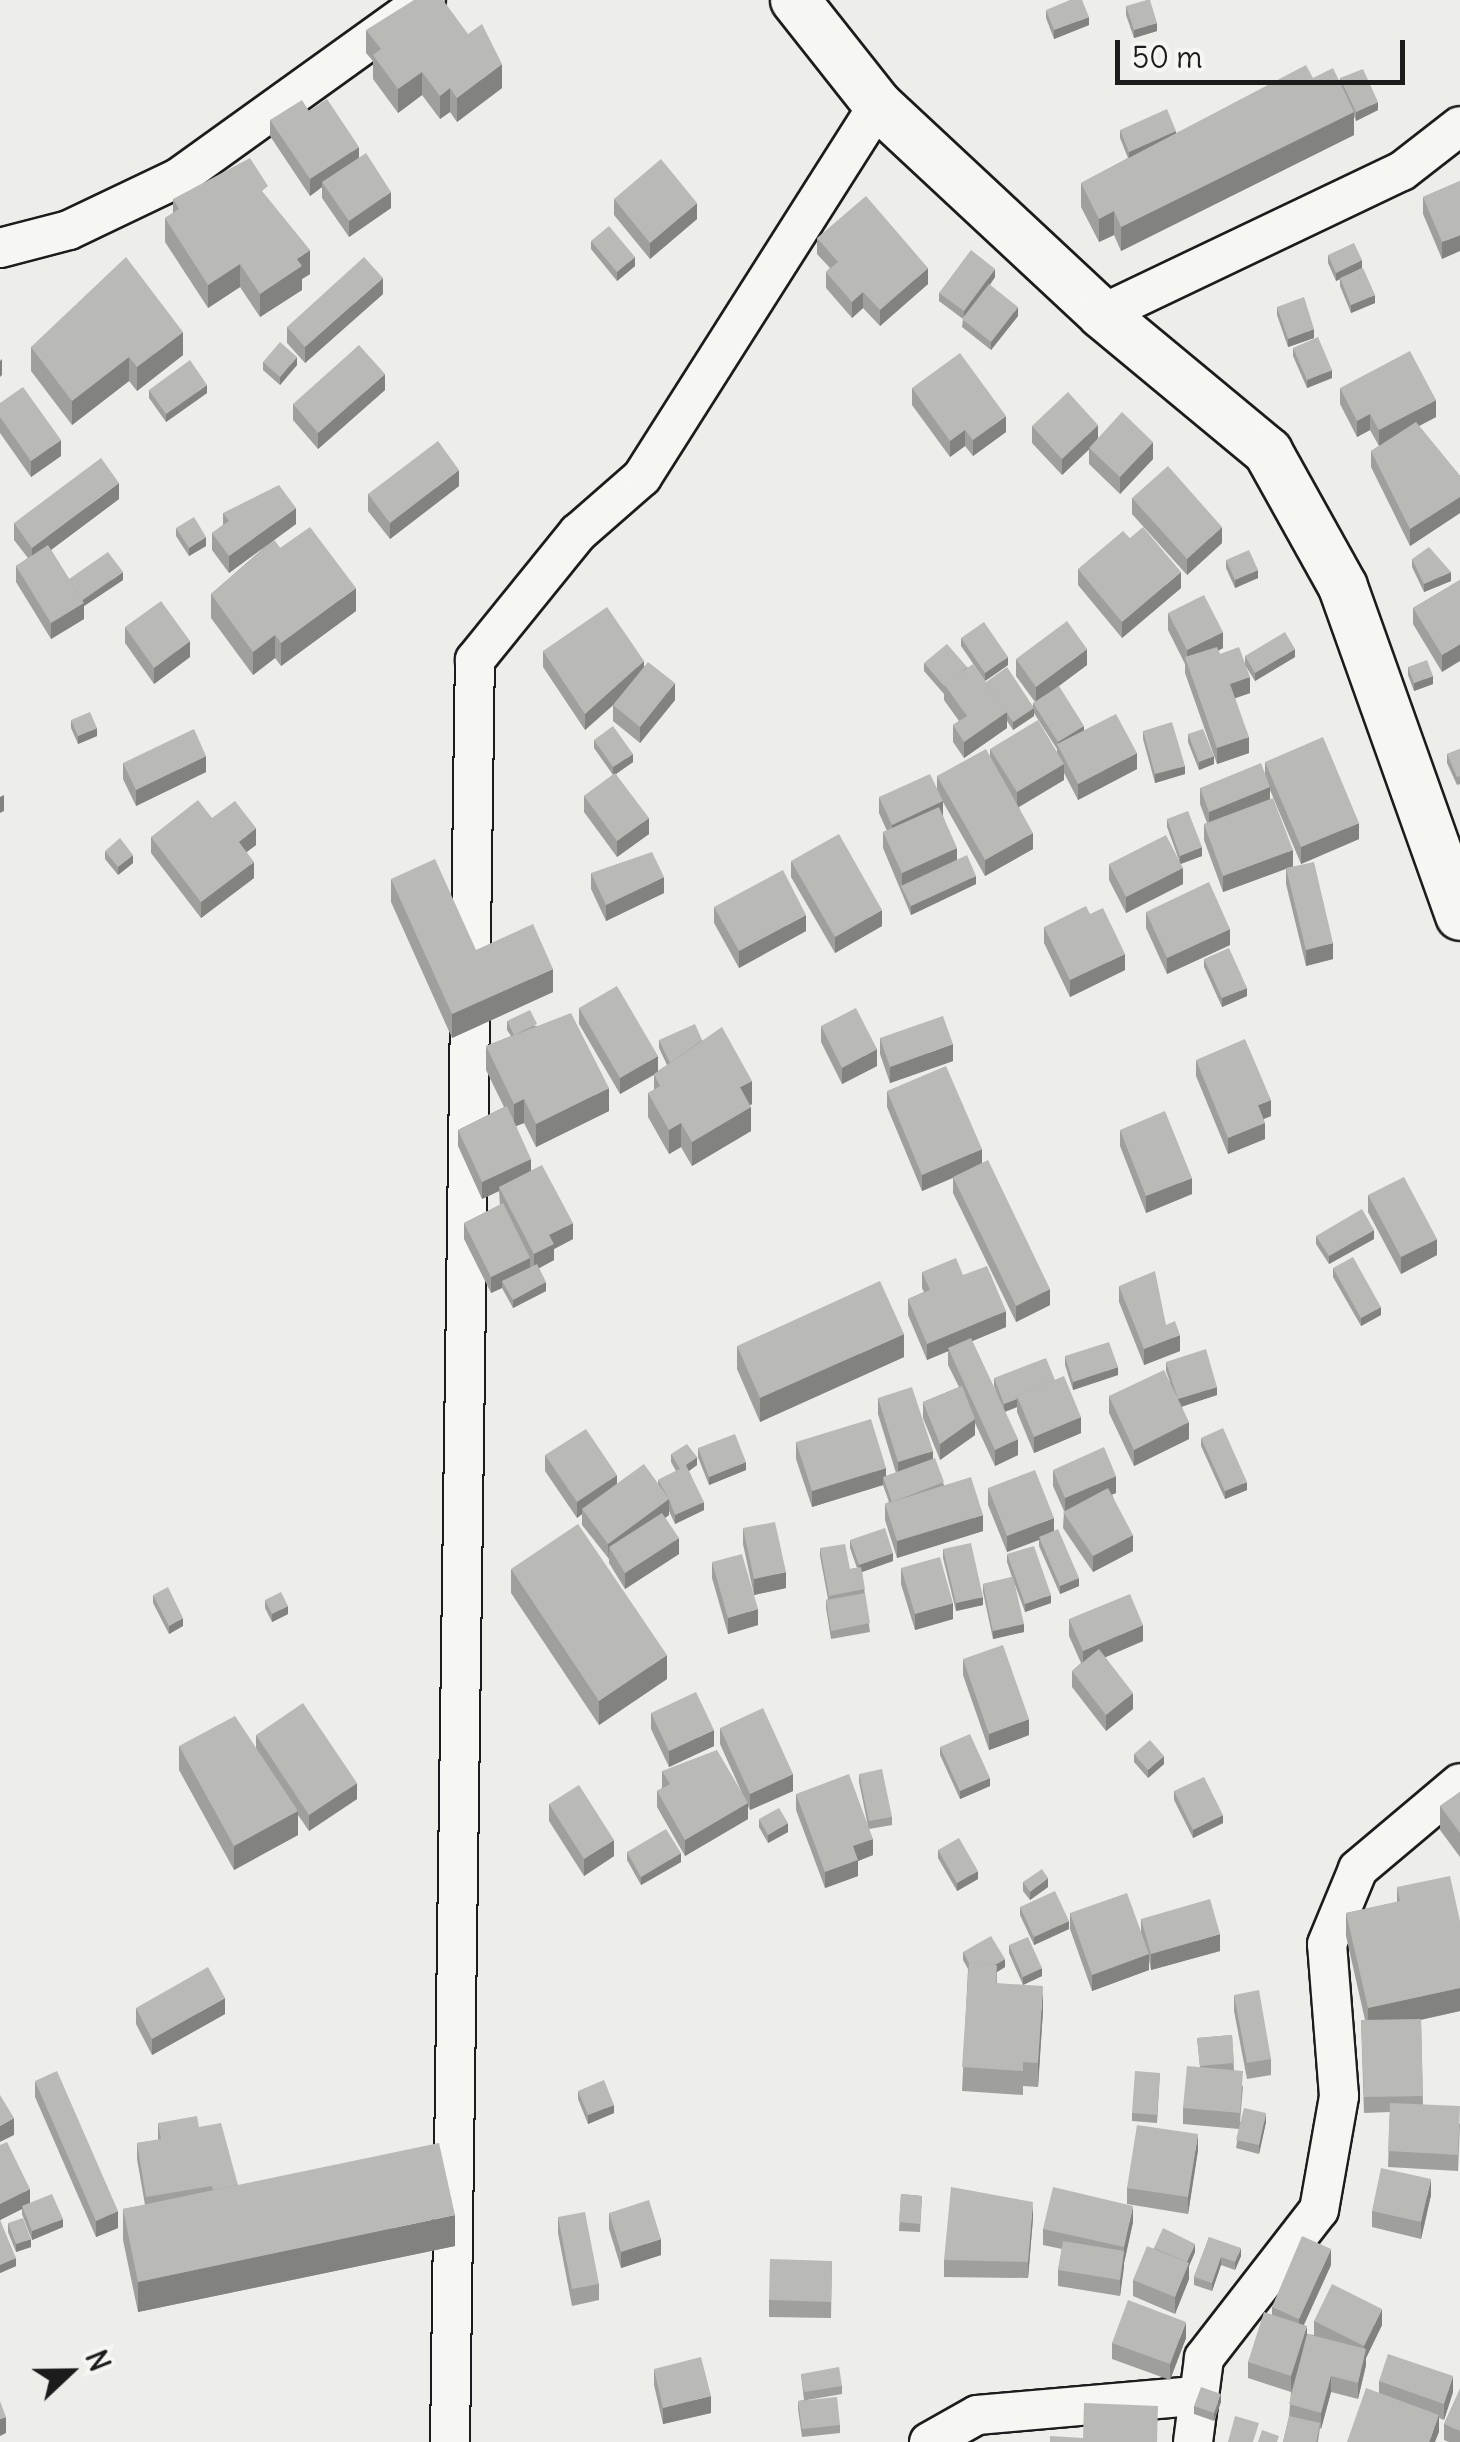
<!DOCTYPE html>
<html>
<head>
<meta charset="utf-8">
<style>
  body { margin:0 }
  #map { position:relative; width:1460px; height:2442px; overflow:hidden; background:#edede9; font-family:Delius,sans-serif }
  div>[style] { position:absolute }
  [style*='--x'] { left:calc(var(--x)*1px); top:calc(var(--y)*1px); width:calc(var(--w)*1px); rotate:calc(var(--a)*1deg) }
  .roads { filter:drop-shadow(2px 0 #1c1c1c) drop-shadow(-2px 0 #1c1c1c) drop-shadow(0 2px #1c1c1c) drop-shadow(0 -2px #1c1c1c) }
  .minor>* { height:38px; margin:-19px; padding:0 19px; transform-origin:19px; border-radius:19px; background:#f6f6f2 }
  .tertiary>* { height:48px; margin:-24px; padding:0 24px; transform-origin:24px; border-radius:24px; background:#f6f6f2 }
  .wall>* { inset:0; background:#9f9f9d }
  .shaded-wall>* { inset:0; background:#82827f }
  .building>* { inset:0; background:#b9b9b6 }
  span { translate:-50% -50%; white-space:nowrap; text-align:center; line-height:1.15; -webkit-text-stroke:8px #f6f6f2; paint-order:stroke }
  .north { position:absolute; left:20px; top:2322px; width:100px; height:100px; -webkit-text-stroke:8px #f6f6f2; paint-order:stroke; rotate:68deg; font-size:28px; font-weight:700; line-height:40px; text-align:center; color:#1c1c1c }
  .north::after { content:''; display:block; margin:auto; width:35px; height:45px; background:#1c1c1c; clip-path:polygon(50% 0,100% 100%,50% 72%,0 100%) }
  .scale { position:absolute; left:1115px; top:40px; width:290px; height:45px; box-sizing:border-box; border:5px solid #1c1c1c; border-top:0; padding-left:12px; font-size:30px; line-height:35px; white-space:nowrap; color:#1c1c1c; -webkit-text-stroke:8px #f6f6f2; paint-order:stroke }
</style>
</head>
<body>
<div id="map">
  <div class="roads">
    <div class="minor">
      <div style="--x:0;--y:248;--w:71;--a:-14.6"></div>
      <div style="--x:69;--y:230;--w:121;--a:-25.5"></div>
      <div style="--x:178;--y:178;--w:305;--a:-35.7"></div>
      <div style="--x:1102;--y:314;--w:332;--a:-25.5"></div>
      <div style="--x:1402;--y:171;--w:73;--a:-37.8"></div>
      <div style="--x:450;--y:2442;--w:1782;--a:-89.2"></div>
      <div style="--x:475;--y:660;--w:164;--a:-51"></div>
      <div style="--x:578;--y:533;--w:85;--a:-41.2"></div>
      <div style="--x:642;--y:477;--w:441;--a:-57.6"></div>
      <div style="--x:929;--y:2442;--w:55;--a:-29.4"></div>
      <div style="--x:977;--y:2415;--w:219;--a:-5"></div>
      <div style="--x:1193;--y:2442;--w:85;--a:-82.5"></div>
      <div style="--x:1204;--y:2358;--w:187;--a:-52.2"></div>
      <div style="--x:1319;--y:2210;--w:116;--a:-80"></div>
      <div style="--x:1339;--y:2096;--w:152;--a:-94.5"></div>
      <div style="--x:1327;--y:1944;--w:81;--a:-67.5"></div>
      <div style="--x:1358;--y:1869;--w:133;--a:-40.1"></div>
    </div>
    <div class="tertiary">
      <div style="--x:795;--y:0;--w:134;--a:51.7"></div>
      <div style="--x:878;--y:105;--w:306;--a:43"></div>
      <div style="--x:1102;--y:314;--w:216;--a:39.7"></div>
      <div style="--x:1268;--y:452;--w:154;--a:60.9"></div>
      <div style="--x:1343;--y:587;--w:349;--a:70.4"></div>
    </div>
  </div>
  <div class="wall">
    <div style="clip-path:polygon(1126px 6px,1157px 31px,1134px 38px,1126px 15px)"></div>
    <div style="clip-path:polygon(1046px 10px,1089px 25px,1054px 39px,1046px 18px)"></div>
    <div style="clip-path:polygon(366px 30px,502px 88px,457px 122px,450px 112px,440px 119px,422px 95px,398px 113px,373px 79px,373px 61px,366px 53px)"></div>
    <div style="clip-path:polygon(1313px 78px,1340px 84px,1340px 78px,1378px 110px,1356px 121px,1354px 116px,1354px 135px,1121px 251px,1114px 235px,1099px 242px,1081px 207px,1081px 183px,1128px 158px,1120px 138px,1120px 130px,1176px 133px)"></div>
    <div style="clip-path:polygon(309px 111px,359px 158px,391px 208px,349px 237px,322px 198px,322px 187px,310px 196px,270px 136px,270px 120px)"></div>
    <div style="clip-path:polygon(1460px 181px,1442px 259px,1423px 214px,1423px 197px)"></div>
    <div style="clip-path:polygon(173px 199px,268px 199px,310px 274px,302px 279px,302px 290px,260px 317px,240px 287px,208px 308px,165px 242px,165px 218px,173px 213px)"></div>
    <div style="clip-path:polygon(614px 199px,697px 219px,650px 259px,614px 215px)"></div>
    <div style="clip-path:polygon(817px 238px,928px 284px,880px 326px,863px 308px,852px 318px,826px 288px,826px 272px,830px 268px,817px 254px)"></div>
    <div style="clip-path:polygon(591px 241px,635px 266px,617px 281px,591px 249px)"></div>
    <div style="clip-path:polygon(1328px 255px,1362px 268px,1351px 273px,1375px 303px,1351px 313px,1340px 286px,1340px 279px,1336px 281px,1328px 263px)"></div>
    <div style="clip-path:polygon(995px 277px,990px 285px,1018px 316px,991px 350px,962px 327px,963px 319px,939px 301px,939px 293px)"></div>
    <div style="clip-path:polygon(383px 294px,305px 363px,287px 343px,287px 327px)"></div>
    <div style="clip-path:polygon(1277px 307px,1314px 338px,1288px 347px,1277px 315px)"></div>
    <div style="clip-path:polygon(31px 347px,183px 355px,137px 391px,129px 381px,72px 425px,31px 371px)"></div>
    <div style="clip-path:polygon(1293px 348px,1332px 378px,1307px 388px,1293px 356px)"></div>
    <div style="clip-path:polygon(263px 362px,297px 365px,280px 385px,263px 370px)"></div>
    <div style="clip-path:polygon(912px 388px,1006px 432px,973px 456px,965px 446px,950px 457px,912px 405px)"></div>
    <div style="clip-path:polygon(1340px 388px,1436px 417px,1419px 426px,1460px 476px,1460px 513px,1410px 546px,1371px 467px,1371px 451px,1379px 446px,1370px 430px,1357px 437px,1340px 404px)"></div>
    <div style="clip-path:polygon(149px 390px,207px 393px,166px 422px,149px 398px)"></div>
    <div style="clip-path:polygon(385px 390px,318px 449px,293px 420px,293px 404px)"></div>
    <div style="clip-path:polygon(0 403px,61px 456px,31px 477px,0 433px)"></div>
    <div style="clip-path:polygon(1032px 426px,1098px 438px,1153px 459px,1120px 494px,1089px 464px,1089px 449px,1062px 475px,1032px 443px)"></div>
    <div style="clip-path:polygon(459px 486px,390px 539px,368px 511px,368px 494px)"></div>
    <div style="clip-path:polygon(1132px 498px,1222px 543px,1187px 575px,1132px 514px)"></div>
    <div style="clip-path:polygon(119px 499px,51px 550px,69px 579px,123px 580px,84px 606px,84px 619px,51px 639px,16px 582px,16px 566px,28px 558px,14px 540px,14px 523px)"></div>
    <div style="clip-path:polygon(223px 513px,296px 524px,274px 540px,280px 548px,356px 611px,281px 666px,275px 658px,253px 675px,211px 618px,211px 594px,273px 540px,229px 573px,212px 550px,212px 533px,223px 525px)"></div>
    <div style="clip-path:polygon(176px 528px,206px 546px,189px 556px,176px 536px)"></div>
    <div style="clip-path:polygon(1412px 559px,1451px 581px,1424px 592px,1412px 567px)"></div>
    <div style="clip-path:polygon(1226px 560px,1258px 578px,1235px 588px,1226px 568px)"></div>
    <div style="clip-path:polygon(1078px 569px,1181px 588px,1122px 638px,1078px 585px)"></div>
    <div style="clip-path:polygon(1460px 580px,1442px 672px,1413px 624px,1413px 608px)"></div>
    <div style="clip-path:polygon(1168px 613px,1223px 648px,1218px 651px,1220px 654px,1245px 664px,1245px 656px,1295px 657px,1255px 681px,1245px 665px,1250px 693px,1235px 698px,1249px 753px,1217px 764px,1185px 673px,1185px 664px,1168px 630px)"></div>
    <div style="clip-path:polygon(125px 627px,190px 657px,154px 684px,125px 643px)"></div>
    <div style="clip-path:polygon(961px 638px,1008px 665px,985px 681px,961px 646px)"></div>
    <div style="clip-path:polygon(543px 651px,644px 668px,675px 700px,640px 743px,613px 721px,613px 704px,585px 730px,543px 667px)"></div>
    <div style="clip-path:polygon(1016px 659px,1087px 665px,1056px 688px,1084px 730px,1137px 769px,1078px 800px,1064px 773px,1064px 780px,1019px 807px,1033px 849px,985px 876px,943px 802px,943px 816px,957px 860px,976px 884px,911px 915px,883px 848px,883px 832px,887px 831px,879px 813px,879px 797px,937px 789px,937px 776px,990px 757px,990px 749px,1057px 753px,1057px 749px,1034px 713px,1034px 716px,1013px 730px,1007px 721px,1007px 728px,964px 758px,953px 742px,953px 725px,959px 721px,944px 700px,944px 694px,924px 671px,924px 663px,967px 667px,986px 683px,1033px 706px,1033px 703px,1035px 702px,1016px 676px)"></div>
    <div style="clip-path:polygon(1408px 667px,1433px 684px,1414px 691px,1408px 675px)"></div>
    <div style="clip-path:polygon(71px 720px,97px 736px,78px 744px,71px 728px)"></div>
    <div style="clip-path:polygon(1143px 731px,1185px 774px,1155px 783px,1143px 739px)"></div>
    <div style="clip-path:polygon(1188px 734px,1214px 764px,1199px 770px,1188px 742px)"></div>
    <div style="clip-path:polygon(594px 740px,633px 762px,616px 774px,649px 834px,617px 857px,584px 812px,584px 796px,613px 775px,594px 748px)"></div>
    <div style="clip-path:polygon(1460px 749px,1460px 784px,1457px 785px,1447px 763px,1447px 754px)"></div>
    <div style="clip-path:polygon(1265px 762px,1359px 839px,1301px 864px,1270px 790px,1270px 799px,1293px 866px,1333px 959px,1306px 966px,1286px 884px,1286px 869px,1223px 892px,1204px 840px,1204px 824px,1207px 823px,1200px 804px,1200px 788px,1265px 774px)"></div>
    <div style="clip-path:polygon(123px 763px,206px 772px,136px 806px,123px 779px)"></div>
    <div style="clip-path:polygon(212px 818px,256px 845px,246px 852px,254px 878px,201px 918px,151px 853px,151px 837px)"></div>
    <div style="clip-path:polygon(1167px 819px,1202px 856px,1181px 864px,1183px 884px,1126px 913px,1109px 880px,1109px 864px,1179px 860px,1167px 827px)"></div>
    <div style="clip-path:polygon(105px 851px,133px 863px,118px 875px,105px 859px)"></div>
    <div style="clip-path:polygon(791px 861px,882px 926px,835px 953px,791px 877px)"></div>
    <div style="clip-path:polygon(591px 873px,664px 893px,606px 921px,591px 889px)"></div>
    <div style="clip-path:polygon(391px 879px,476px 950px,553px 992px,452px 1038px,391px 902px)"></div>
    <div style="clip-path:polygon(714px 907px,806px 931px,739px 968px,714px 923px)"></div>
    <div style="clip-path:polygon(1146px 912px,1230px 945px,1167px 974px,1146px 928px)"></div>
    <div style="clip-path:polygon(1044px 927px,1125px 970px,1070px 997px,1044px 943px)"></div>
    <div style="clip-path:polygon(1204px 959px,1247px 996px,1222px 1007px,1204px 967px)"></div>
    <div style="clip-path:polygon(579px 1008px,658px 1071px,667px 1065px,659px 1048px,659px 1040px,702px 1040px,752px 1104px,750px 1105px,751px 1131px,692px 1166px,681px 1147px,669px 1154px,648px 1117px,648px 1093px,654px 1090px,654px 1075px,620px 1094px,579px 1024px)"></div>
    <div style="clip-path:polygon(507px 1021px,537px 1026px,609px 1111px,536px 1147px,524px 1123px,516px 1126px,531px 1170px,573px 1239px,554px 1249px,554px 1260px,539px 1268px,546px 1291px,513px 1308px,502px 1288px,491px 1293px,464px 1239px,464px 1223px,500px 1205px,499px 1191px,482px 1199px,458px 1146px,458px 1130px,504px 1107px,486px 1070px,486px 1046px,511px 1036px,507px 1030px)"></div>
    <div style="clip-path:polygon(821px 1026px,877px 1066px,842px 1084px,821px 1042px)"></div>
    <div style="clip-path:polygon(880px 1038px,953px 1061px,890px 1083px,880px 1054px)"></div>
    <div style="clip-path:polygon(1196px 1060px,1271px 1116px,1264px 1119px,1265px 1139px,1228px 1154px,1196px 1076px)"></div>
    <div style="clip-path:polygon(887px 1091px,982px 1163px,1050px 1305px,1016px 1322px,953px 1193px,953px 1178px,922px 1191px,887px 1107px)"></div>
    <div style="clip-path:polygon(1120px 1130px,1192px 1194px,1146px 1213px,1120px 1146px)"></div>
    <div style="clip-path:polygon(1368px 1195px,1437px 1255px,1401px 1274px,1368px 1212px)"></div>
    <div style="clip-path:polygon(1316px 1236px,1374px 1239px,1329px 1264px,1316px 1244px)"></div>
    <div style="clip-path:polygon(1333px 1268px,1381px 1315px,1361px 1326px,1333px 1277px)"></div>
    <div style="clip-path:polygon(922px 1272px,963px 1275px,1006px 1327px,972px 1341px,998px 1396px,994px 1386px,994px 1378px,1055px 1380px,1081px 1433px,1034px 1453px,1017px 1412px,1017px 1407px,1005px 1412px,1018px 1455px,995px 1466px,975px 1423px,975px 1435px,940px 1460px,923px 1418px,923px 1402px,959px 1387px,948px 1365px,948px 1351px,927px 1360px,908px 1315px,908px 1299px,924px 1292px,922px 1288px)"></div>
    <div style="clip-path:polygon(1119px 1286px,1166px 1325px,1180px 1351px,1144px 1365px,1119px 1302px)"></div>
    <div style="clip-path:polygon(737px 1346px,904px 1357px,760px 1422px,737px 1369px)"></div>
    <div style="clip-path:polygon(1065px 1356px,1118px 1375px,1073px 1390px,1065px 1365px)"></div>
    <div style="clip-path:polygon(1166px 1362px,1217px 1395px,1182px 1406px,1189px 1439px,1134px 1466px,1109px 1413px,1109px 1396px,1170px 1382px,1166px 1371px)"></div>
    <div style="clip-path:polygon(878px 1398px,933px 1459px,944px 1485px,983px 1531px,897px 1558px,885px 1520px,885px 1504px,889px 1502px,883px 1485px,812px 1507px,796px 1459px,796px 1442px,886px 1476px,896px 1473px,878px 1414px)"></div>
    <div style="clip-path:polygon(1201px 1438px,1247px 1490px,1225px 1499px,1201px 1446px)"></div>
    <div style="clip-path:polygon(698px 1448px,746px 1470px,709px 1485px,698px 1457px)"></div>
    <div style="clip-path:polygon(671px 1454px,697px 1465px,689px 1471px,704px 1510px,675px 1524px,669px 1511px,669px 1515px,665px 1518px,679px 1554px,625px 1589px,609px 1563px,609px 1559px,582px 1525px,582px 1514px,577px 1518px,545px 1471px,545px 1455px,617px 1484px,658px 1484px,658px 1480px,676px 1471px,671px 1462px)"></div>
    <div style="clip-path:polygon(1053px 1470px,1116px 1493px,1112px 1494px,1133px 1551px,1093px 1572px,1063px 1528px,1064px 1511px,1053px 1486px)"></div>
    <div style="clip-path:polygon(988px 1488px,1054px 1531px,1079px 1586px,1060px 1594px,1039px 1546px,1039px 1540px,1007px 1552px,988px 1505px)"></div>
    <div style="clip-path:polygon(743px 1528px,786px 1588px,754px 1595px,743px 1544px)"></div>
    <div style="clip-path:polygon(850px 1540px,893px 1561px,862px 1572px,870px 1632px,831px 1639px,826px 1608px,826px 1600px,828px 1599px,820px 1556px,820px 1548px,850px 1569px,857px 1568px,850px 1548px)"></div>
    <div style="clip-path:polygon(943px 1549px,983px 1605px,956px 1611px,943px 1558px)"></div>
    <div style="clip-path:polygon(1007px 1554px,1051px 1603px,1025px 1612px,1014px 1582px,1024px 1632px,993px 1639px,983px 1592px,983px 1584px,1012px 1577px,1007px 1562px)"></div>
    <div style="clip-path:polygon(712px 1562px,758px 1625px,728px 1634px,712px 1578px)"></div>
    <div style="clip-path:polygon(901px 1568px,953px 1619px,915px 1630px,901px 1584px)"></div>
    <div style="clip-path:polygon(511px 1569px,667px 1679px,599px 1725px,511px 1593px)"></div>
    <div style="clip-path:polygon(153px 1595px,183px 1626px,169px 1634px,153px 1603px)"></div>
    <div style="clip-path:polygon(265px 1600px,288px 1614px,272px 1622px,265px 1608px)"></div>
    <div style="clip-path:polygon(1069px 1619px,1143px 1641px,1105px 1657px,1133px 1709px,1106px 1731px,1072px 1687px,1072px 1671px,1081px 1663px,1069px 1636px)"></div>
    <div style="clip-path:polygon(963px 1659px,1029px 1735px,989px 1750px,963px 1675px)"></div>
    <div style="clip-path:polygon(651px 1713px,714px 1746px,669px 1767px,651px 1729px)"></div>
    <div style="clip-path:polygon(720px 1728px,793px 1791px,750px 1810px,748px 1806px,748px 1819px,685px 1856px,657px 1807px,657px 1791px,662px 1788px,662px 1771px,742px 1793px,720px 1744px)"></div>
    <div style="clip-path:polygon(256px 1735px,357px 1799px,309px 1831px,298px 1815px,298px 1835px,234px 1870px,179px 1770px,179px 1746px,256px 1748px)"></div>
    <div style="clip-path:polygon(940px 1747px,990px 1786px,960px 1799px,940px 1755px)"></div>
    <div style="clip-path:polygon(1134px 1754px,1164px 1764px,1148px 1778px,1134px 1762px)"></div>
    <div style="clip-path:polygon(859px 1774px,892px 1817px,892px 1825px,869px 1829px,873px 1855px,858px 1861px,858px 1876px,825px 1888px,796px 1810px,796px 1794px,868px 1826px,859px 1782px)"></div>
    <div style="clip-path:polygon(1174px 1791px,1223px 1823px,1193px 1838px,1174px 1800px)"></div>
    <div style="clip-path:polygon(1460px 1792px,1460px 1857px,1440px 1830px,1440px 1806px)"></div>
    <div style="clip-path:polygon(549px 1804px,614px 1856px,584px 1876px,549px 1821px)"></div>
    <div style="clip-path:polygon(759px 1819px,788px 1832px,768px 1843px,759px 1827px)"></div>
    <div style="clip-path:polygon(938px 1850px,978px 1879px,957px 1891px,938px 1858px)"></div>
    <div style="clip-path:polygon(627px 1852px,681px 1862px,641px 1885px,627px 1860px)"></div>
    <div style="clip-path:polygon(1023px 1882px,1048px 1887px,1030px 1900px,1023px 1891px)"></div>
    <div style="clip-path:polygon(1397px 1887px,1460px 1921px,1460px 2011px,1421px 2020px,1423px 2105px,1460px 2124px,1458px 2171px,1388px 2167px,1390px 2112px,1364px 2113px,1361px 2020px,1365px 2020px,1346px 1936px,1346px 1913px,1397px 1902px)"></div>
    <div style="clip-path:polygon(1020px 1907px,1069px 1929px,1034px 1945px,1020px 1915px)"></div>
    <div style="clip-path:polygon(1070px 1913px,1141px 1934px,1141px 1919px,1220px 1951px,1151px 1970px,1149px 1960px,1149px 1970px,1092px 1991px,1070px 1929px)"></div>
    <div style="clip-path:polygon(1009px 1945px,1042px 1976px,1023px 1985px,1009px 1953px)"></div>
    <div style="clip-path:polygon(963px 1952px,1005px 1967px,997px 1972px,997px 1983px,1043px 2010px,1038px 2087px,1023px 2086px,1023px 2095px,962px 2091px,968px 1969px,963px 1960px)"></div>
    <div style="clip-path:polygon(1234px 1995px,1271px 2059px,1271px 2075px,1247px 2079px,1234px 2011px)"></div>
    <div style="clip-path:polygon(136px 2008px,225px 2014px,152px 2055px,136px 2024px)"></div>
    <div style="clip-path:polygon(1232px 2035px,1234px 2070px,1243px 2087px,1240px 2122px,1266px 2122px,1259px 2154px,1236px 2148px,1239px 2129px,1183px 2124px,1183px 2108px,1200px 2067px,1197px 2038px)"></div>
    <div style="clip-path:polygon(1160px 2073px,1157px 2123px,1132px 2121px,1132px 2113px)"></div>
    <div style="clip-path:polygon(35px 2081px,118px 2228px,96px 2237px,35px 2097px)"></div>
    <div style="clip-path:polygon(578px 2091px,614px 2113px,588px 2124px,578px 2099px)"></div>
    <div style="clip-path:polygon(158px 2123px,199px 2127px,238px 2185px,455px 2246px,138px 2312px,123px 2240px,123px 2209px,145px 2205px,137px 2159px,137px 2143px,158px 2140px)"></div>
    <div style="clip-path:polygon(0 2145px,30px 2203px,63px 2227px,32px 2240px,22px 2214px,22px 2209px,0 2220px,16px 2266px,0 2273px)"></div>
    <div style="clip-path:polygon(1198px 2150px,1188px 2214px,1127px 2204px,1127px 2188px)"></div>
    <div style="clip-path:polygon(901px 2194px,922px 2196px,920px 2232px,899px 2231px)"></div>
    <div style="clip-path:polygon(1431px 2195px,1421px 2239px,1372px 2227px,1372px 2211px)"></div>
    <div style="clip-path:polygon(609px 2213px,661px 2255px,621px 2268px,609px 2229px)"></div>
    <div style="clip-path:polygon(558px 2217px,599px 2284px,599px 2300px,572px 2306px,558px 2233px)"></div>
    <div style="clip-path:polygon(1033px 2218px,1028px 2278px,944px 2277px,944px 2260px)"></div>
    <div style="clip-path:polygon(1133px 2222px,1124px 2263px,1120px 2296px,1058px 2286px,1058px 2270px,1062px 2249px,1043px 2245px,1043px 2229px)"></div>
    <div style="clip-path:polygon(8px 2223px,31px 2247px,16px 2252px,8px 2232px)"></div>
    <div style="clip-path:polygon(1209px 2237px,1241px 2256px,1235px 2270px,1221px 2265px,1212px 2291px,1194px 2285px,1194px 2277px)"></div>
    <div style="clip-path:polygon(1154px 2248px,1195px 2252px,1189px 2266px,1189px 2279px,1175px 2314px,1133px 2296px,1133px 2280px)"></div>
    <div style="clip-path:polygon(832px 2261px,831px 2318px,769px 2317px,769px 2300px)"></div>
    <div style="clip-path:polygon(1331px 2265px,1304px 2325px,1307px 2334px,1314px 2335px,1314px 2321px,1382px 2325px,1366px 2358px,1366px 2365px,1358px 2399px,1331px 2392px,1321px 2429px,1320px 2428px,1318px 2442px,1283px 2442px,1289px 2417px,1291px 2392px,1248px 2378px,1248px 2362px,1272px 2315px,1272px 2307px)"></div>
    <div style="clip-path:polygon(1186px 2338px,1170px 2380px,1112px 2359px,1112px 2343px)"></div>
    <div style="clip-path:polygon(654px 2369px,711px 2413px,663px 2424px,654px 2385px)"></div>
    <div style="clip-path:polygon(801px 2374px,842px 2386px,842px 2394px,807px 2400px,840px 2425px,840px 2433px,802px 2437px,798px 2409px,798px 2401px,804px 2400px)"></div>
    <div style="clip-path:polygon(1379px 2381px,1453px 2392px,1444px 2420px,1439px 2418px,1439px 2432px,1379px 2393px)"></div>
    <div style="clip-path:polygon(1460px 2389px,1460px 2442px,1449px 2442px,1444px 2440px,1444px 2424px)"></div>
    <div style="clip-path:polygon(1221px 2402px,1214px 2421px,1194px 2414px,1194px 2406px)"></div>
  </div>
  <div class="shaded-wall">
    <div style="clip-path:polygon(1089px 17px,1089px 25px,1054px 39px,1054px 30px)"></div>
    <div style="clip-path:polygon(1157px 23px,1157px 31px,1134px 38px,1134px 30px)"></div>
    <div style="clip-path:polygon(502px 64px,502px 88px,457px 122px,457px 98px)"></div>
    <div style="clip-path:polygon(422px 72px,422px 95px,398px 113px,398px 89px)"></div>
    <div style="clip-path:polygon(450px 88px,450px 112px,440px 119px,440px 96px)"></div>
    <div style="clip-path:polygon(1378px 102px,1378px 110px,1356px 121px,1356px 112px)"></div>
    <div style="clip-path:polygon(1354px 112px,1354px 135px,1121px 251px,1121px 227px)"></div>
    <div style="clip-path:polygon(1176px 131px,1176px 140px,1129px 161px,1129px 152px)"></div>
    <div style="clip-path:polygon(359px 147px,359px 163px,322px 182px,322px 187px,310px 196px,310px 179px)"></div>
    <div style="clip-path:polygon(391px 192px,391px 208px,349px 237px,349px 221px)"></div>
    <div style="clip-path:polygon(697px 203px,697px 219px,650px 259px,650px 243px)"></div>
    <div style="clip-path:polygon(1114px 211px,1114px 235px,1099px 242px,1099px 219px)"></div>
    <div style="clip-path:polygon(1460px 235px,1460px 251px,1442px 259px,1442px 242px)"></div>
    <div style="clip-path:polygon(310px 250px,310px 274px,302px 279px,302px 290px,260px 317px,260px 294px,297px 259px)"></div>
    <div style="clip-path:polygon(635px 257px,635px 266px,617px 281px,617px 272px)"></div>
    <div style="clip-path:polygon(1362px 260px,1362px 268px,1336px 281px,1336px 273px)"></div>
    <div style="clip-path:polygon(240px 264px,240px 287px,208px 308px,208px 285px)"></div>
    <div style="clip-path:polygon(928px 268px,928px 284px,880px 326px,880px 310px)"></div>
    <div style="clip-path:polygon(995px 269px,995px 277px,964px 320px,964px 311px)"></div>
    <div style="clip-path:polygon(383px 278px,383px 294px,305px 363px,305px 347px)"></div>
    <div style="clip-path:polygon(863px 292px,863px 308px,852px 318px,852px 302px)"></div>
    <div style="clip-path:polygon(1375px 295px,1375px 303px,1351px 313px,1351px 305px)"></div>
    <div style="clip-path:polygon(1018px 307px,1018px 316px,991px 350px,991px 342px)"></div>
    <div style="clip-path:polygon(1314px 329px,1314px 338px,1288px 347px,1288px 339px)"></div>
    <div style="clip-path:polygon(183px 332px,183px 355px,137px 391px,137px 367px)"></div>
    <div style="clip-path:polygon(129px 357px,129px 381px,72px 425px,72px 401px)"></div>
    <div style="clip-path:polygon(297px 357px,297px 365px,280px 385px,280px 377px)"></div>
    <div style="clip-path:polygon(2px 359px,2px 375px,0 377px,0 361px)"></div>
    <div style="clip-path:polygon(1332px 370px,1332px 378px,1307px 388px,1307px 380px)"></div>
    <div style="clip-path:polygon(385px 374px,385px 390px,318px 449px,318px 433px)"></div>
    <div style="clip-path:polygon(207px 385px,207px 393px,166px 422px,166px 414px)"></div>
    <div style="clip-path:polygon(1436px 400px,1436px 417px,1379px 447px,1379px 430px)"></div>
    <div style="clip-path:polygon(1370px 414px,1370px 430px,1357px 437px,1357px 421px)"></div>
    <div style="clip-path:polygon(1006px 416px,1006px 432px,973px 456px,973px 440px)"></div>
    <div style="clip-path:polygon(1098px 425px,1098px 441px,1062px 475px,1062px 459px)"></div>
    <div style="clip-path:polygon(965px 430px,965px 446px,950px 457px,950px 441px)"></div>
    <div style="clip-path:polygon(61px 440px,61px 456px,31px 477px,31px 461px)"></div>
    <div style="clip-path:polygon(1153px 442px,1153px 459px,1120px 494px,1120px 477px)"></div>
    <div style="clip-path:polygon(459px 470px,459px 486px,390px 539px,390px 523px)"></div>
    <div style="clip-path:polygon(119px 483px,119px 499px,32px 564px,32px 548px)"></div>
    <div style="clip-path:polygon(1460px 497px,1460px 513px,1410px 546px,1410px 529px)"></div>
    <div style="clip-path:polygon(296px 508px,296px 524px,229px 573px,229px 556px)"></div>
    <div style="clip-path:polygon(1222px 527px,1222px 543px,1187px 575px,1187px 559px)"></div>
    <div style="clip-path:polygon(206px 537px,206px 546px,189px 556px,189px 548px)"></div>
    <div style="clip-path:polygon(1258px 570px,1258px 578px,1235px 588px,1235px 580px)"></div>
    <div style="clip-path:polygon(123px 572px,123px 580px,84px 606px,84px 619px,51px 639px,51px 623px)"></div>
    <div style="clip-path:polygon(1181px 572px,1181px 588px,1122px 638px,1122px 622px)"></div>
    <div style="clip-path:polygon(1451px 572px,1451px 581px,1424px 592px,1424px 584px)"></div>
    <div style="clip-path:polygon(356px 588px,356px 611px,281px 666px,281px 643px)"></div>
    <div style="clip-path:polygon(1223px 632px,1223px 648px,1188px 666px,1187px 650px)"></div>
    <div style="clip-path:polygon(275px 635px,275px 658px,253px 675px,253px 652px)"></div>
    <div style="clip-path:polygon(190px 641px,190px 657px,154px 684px,154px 668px)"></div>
    <div style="clip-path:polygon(1460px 644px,1460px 661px,1442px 672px,1442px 655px)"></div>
    <div style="clip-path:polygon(1087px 649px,1087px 665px,1036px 703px,1036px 687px)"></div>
    <div style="clip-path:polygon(1295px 649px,1295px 657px,1255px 681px,1255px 673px)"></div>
    <div style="clip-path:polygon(1008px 657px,1008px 665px,985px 681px,985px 673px)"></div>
    <div style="clip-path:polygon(644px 661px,644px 678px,585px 730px,585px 714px)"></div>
    <div style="clip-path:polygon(1433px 676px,1433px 684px,1414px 691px,1414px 683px)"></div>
    <div style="clip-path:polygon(1250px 677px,1250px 693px,1230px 700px,1230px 684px)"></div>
    <div style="clip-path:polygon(675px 683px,675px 700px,640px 743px,640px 727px)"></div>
    <div style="clip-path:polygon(1034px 708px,1034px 716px,1013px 730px,1013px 722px)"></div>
    <div style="clip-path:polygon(1007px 712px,1007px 728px,964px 758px,964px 742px)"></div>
    <div style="clip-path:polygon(1084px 726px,1084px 734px,1058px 746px,1058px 742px)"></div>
    <div style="clip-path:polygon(97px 728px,97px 736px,78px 744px,78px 736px)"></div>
    <div style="clip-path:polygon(1249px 737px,1249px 753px,1217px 764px,1217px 748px)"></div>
    <div style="clip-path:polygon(1137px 753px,1137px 769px,1078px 800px,1078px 784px)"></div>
    <div style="clip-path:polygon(633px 754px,633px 762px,613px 776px,613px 767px)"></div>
    <div style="clip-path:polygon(206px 756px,206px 772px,136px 806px,136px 790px)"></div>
    <div style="clip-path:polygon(1214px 756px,1214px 764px,1199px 770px,1199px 762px)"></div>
    <div style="clip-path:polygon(1064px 764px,1064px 780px,1017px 808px,1017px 792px)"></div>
    <div style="clip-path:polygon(1185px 766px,1185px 774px,1155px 783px,1155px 774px)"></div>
    <div style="clip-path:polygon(1270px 787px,1270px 803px,1209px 828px,1209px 812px)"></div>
    <div style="clip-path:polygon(4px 795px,4px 811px,0 813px,0 797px)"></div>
    <div style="clip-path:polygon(943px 801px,943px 817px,892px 841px,892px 825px)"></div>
    <div style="clip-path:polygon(649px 818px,649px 834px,617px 857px,617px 841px)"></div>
    <div style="clip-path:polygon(1359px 823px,1359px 839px,1301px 864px,1301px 847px)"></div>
    <div style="clip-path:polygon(256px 828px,256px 845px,239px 858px,239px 842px)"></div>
    <div style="clip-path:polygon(1033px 833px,1033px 849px,985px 876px,985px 860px)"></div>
    <div style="clip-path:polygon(1202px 847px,1202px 856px,1180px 864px,1180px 856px)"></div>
    <div style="clip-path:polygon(957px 848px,957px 864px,902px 889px,902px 873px)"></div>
    <div style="clip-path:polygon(1293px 850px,1293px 866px,1223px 892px,1223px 876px)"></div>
    <div style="clip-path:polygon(133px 855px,133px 863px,118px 875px,118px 867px)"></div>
    <div style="clip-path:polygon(254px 862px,254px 878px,201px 918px,201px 902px)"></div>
    <div style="clip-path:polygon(1183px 868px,1183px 884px,1126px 913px,1126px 897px)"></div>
    <div style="clip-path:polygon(976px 876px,976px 884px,911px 915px,911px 906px)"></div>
    <div style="clip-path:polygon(664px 877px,664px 893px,606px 921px,606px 905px)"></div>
    <div style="clip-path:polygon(882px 910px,882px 926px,835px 953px,835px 937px)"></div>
    <div style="clip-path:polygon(806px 915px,806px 931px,739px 968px,739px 951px)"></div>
    <div style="clip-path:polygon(1230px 929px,1230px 945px,1167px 974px,1167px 958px)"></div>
    <div style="clip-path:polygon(1333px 943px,1333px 959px,1306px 966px,1306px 950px)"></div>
    <div style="clip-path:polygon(1125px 954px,1125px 970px,1070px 997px,1070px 980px)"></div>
    <div style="clip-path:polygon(553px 969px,553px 992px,452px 1038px,452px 1014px)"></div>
    <div style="clip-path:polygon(1247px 988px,1247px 996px,1222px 1007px,1222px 998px)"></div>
    <div style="clip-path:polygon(953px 1044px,953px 1061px,890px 1083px,890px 1067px)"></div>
    <div style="clip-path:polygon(877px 1049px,877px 1066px,842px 1084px,842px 1068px)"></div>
    <div style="clip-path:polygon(658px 1056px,658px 1072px,620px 1094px,620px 1078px)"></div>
    <div style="clip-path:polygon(752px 1081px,752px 1104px,740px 1111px,740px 1087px)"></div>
    <div style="clip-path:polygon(609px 1088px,609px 1111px,536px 1147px,536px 1124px)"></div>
    <div style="clip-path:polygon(524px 1099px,524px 1123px,514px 1127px,514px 1104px)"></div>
    <div style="clip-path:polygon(1271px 1100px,1271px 1116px,1258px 1121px,1258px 1105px)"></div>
    <div style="clip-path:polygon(751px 1107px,751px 1131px,692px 1166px,692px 1142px)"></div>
    <div style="clip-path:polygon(681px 1123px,681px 1147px,669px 1154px,669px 1130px)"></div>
    <div style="clip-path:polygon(1265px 1123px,1265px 1139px,1228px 1154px,1228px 1138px)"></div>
    <div style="clip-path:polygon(982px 1149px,982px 1165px,922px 1191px,922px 1175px)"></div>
    <div style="clip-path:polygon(531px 1159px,531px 1175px,499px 1187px,499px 1191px,482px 1199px,482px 1182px)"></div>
    <div style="clip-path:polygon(1192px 1178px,1192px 1194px,1146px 1213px,1146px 1196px)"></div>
    <div style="clip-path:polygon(573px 1223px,573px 1239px,554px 1249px,554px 1260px,534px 1271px,534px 1254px,549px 1235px)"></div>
    <div style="clip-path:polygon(1374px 1230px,1374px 1239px,1329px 1264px,1329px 1256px)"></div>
    <div style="clip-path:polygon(1437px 1239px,1437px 1255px,1401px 1274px,1401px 1257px)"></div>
    <div style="clip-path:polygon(530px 1258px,530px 1274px,502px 1281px,502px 1288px,491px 1293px,491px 1277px)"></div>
    <div style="clip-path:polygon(546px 1282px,546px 1291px,513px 1308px,513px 1300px)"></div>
    <div style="clip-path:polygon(1050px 1289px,1050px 1305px,1016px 1322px,1016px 1306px)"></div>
    <div style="clip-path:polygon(1381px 1307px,1381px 1315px,1361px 1326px,1361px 1318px)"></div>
    <div style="clip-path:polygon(1006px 1311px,1006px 1327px,927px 1360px,927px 1344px)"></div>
    <div style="clip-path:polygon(904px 1334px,904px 1357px,760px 1422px,760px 1398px)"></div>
    <div style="clip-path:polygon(1180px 1335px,1180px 1351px,1144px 1365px,1144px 1349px)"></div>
    <div style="clip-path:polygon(1118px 1367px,1118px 1375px,1073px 1390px,1073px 1382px)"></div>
    <div style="clip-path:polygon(1217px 1387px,1217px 1395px,1178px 1408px,1178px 1399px)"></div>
    <div style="clip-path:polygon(1017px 1399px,1017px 1407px,1004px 1412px,1004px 1404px)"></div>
    <div style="clip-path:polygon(1081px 1417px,1081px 1433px,1034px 1453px,1034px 1437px)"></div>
    <div style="clip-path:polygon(975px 1419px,975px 1435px,940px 1460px,940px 1444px)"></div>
    <div style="clip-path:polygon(1189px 1422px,1189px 1439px,1134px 1466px,1134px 1450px)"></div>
    <div style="clip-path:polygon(1018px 1439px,1018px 1455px,995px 1466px,995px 1450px)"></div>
    <div style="clip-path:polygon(933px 1451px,933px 1467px,898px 1478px,898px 1462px)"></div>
    <div style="clip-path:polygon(697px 1457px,697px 1465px,686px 1473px,686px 1465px)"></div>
    <div style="clip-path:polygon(746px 1462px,746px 1470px,709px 1485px,709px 1477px)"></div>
    <div style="clip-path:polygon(886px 1468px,886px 1484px,883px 1477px,883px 1485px,812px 1507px,812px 1491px)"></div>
    <div style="clip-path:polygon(617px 1475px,617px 1492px,582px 1509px,582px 1514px,577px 1518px,577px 1502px)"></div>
    <div style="clip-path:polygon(1116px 1476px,1116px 1493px,1065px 1514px,1065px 1498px)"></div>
    <div style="clip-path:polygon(1247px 1482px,1247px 1490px,1225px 1499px,1225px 1491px)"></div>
    <div style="clip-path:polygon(669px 1499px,669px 1515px,614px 1555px,609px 1547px,608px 1560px,608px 1544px)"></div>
    <div style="clip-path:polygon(704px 1502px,704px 1510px,675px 1524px,675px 1515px)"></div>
    <div style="clip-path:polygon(983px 1515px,983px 1531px,897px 1558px,897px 1541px)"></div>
    <div style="clip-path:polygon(1054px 1518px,1054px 1534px,1007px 1552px,1007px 1536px)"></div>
    <div style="clip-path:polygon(1133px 1535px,1133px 1551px,1093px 1572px,1093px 1556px)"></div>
    <div style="clip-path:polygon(679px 1538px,679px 1554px,625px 1589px,625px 1573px)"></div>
    <div style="clip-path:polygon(893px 1553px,893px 1561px,859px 1573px,859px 1565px)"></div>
    <div style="clip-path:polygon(786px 1572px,786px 1588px,754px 1595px,754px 1579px)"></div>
    <div style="clip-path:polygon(1079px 1578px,1079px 1586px,1060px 1594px,1060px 1586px)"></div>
    <div style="clip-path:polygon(1051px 1595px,1051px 1603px,1025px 1612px,1025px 1604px)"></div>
    <div style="clip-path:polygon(983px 1597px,983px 1605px,956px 1611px,956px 1603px)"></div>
    <div style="clip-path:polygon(953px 1603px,953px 1619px,915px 1630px,915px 1614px)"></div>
    <div style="clip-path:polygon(288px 1606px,288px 1614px,272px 1622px,272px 1614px)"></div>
    <div style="clip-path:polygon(758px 1609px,758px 1625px,728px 1634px,728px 1618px)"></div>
    <div style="clip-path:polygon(183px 1618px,183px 1626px,169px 1634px,169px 1626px)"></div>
    <div style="clip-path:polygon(1024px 1624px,1024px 1632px,993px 1639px,993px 1631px)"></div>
    <div style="clip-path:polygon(1143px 1625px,1143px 1641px,1083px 1667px,1083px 1651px)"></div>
    <div style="clip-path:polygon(667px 1655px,667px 1679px,599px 1725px,599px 1701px)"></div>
    <div style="clip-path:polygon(1133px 1693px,1133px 1709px,1106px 1731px,1106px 1715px)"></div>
    <div style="clip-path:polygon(1029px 1719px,1029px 1735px,989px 1750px,989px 1734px)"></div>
    <div style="clip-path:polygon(714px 1730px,714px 1746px,669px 1767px,669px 1751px)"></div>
    <div style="clip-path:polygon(1164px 1756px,1164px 1764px,1148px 1778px,1148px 1770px)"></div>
    <div style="clip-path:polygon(793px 1774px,793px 1791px,750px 1810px,750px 1794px)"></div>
    <div style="clip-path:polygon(990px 1778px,990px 1786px,960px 1799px,960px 1791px)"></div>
    <div style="clip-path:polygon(357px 1783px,357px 1799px,309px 1831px,309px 1815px)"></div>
    <div style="clip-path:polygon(748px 1803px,748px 1819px,685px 1856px,685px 1840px)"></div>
    <div style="clip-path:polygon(298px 1811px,298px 1835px,234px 1870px,234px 1846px)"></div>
    <div style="clip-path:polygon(1223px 1815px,1223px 1823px,1193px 1838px,1193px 1830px)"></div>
    <div style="clip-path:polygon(788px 1823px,788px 1832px,768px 1843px,768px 1835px)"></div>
    <div style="clip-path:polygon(873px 1839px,873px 1855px,858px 1861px,858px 1876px,825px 1888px,825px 1872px,853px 1846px)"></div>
    <div style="clip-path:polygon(614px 1840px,614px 1856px,584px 1876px,584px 1859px)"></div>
    <div style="clip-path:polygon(681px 1853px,681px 1862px,641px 1885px,641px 1877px)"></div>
    <div style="clip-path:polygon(978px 1871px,978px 1879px,957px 1891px,957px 1883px)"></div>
    <div style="clip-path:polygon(1048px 1878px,1048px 1887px,1030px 1900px,1030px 1892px)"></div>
    <div style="clip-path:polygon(1069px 1921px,1069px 1929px,1034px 1945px,1034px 1937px)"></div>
    <div style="clip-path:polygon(1220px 1934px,1220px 1951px,1151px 1970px,1151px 1954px)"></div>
    <div style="clip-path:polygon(1149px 1954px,1149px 1970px,1092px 1991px,1092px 1975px)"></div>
    <div style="clip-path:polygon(1005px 1959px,1005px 1967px,997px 1972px,977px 1975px)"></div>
    <div style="clip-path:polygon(1042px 1968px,1042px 1976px,1023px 1985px,1023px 1977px)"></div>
    <div style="clip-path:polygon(1043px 1986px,1043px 2010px,1038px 2087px,1038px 2063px)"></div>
    <div style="clip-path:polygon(1460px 1988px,1460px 2011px,1368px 2031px,1368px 2008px)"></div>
    <div style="clip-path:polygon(225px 1998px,225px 2014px,152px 2055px,152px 2039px)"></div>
    <div style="clip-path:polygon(614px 2105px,614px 2113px,588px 2124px,588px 2115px)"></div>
    <div style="clip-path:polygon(1266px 2113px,1266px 2122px,1259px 2154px,1259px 2145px)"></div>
    <div style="clip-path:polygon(14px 2118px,14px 2135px,0 2142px,0 2126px)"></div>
    <div style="clip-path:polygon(1198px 2134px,1198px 2150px,1188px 2214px,1188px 2197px)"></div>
    <div style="clip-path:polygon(1431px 2179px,1431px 2195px,1421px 2239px,1421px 2222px)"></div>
    <div style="clip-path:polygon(30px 2189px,30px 2205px,0 2220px,0 2204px)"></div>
    <div style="clip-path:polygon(1033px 2202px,1033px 2218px,1028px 2278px,1028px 2262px)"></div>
    <div style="clip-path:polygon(1133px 2206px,1133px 2222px,1124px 2263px,1124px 2247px)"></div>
    <div style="clip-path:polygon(118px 2211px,118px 2228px,96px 2237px,96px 2221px)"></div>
    <div style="clip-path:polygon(455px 2215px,455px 2246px,138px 2312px,138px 2282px)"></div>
    <div style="clip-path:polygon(63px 2219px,63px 2227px,32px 2240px,32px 2231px)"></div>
    <div style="clip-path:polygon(31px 2239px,31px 2247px,16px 2252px,16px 2244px)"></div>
    <div style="clip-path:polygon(661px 2239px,661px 2255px,621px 2268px,621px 2252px)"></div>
    <div style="clip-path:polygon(1195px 2244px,1195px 2252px,1189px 2266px,1189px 2279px,1175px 2314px,1175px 2297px,1186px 2264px)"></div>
    <div style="clip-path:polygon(1241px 2248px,1241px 2256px,1235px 2270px,1235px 2262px)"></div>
    <div style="clip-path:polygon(1331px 2249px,1331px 2265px,1299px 2335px,1299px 2319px)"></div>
    <div style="clip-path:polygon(1124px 2251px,1124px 2267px,1120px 2296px,1120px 2280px)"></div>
    <div style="clip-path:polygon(1221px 2257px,1221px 2265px,1212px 2291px,1212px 2283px)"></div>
    <div style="clip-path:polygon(16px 2258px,16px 2266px,0 2273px,0 2265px)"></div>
    <div style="clip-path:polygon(1382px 2309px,1382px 2325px,1366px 2358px,1366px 2365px,1358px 2399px,1358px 2383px,1364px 2357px,1364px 2346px)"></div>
    <div style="clip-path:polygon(1186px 2322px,1186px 2338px,1170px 2380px,1170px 2364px)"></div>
    <div style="clip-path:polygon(1307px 2326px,1307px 2342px,1291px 2392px,1291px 2376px)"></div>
    <div style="clip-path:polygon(1331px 2376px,1331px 2392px,1321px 2429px,1321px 2413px)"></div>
    <div style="clip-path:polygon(1453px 2376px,1453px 2392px,1444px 2420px,1444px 2404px)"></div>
    <div style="clip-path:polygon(1221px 2394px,1221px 2402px,1214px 2421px,1214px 2413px)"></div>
    <div style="clip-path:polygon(711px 2396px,711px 2413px,663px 2424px,663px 2408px)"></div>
    <div style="clip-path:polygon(1439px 2415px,1439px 2432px,1435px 2442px,1429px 2442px)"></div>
    <div style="clip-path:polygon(6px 2417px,6px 2433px,0 2436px,0 2419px)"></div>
  </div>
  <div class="building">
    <div style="clip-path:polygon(414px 0,443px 0,468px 34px,482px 24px,502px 64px,457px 98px,450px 88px,440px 96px,422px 72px,398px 89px,373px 55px,381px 49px,366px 30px)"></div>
    <div style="clip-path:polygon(1070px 0,1082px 0,1089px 17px,1054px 30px,1046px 10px)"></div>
    <div style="clip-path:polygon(1147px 0,1150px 0,1157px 23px,1134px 30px,1126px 6px)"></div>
    <div style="clip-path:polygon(1306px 65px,1313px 78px,1333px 68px,1354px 112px,1121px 227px,1114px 211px,1099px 219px,1081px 183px)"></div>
    <div style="clip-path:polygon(1363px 69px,1378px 102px,1356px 112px,1340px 78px)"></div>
    <div style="clip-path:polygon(327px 99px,359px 147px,310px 179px,270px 120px,302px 100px,309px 111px)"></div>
    <div style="clip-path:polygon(1167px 109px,1176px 131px,1129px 152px,1120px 130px)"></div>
    <div style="clip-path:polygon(366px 153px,391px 192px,349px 221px,322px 182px)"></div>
    <div style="clip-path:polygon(250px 158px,268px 186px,262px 191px,310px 250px,297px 259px,302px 266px,260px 294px,240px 264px,208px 285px,165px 218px,179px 209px,173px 199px)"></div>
    <div style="clip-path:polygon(661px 159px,697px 203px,650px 243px,614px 199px)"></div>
    <div style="clip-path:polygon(1460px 181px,1460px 235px,1442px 242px,1423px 197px)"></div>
    <div style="clip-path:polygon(866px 196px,928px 268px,880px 310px,863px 292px,852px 302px,826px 272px,838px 262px,817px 238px)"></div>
    <div style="clip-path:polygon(609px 226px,635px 257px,617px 272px,591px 241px)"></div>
    <div style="clip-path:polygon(1354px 243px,1362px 260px,1336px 273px,1328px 255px)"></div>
    <div style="clip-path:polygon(971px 250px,995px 269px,964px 311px,939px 293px)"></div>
    <div style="clip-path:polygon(126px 257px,183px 332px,137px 367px,129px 357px,72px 401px,31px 347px)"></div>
    <div style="clip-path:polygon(364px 257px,383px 278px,305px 347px,287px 327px)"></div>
    <div style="clip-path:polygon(1363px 268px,1375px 295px,1351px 305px,1340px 278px)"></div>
    <div style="clip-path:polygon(989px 284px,1018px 307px,991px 342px,962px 319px)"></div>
    <div style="clip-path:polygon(1304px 297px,1314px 329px,1288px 339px,1277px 307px)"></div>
    <div style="clip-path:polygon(1318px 337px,1332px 370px,1307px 380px,1293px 348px)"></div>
    <div style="clip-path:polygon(280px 342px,297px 357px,280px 377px,263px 362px)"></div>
    <div style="clip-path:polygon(359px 345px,385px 374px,318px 433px,293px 404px)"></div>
    <div style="clip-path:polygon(1410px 351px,1436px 400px,1379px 430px,1370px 414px,1357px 421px,1340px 388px)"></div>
    <div style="clip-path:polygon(960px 353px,1006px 416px,973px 440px,965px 430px,950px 441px,912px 388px)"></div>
    <div style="clip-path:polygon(190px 360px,207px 385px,166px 414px,149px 390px)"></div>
    <div style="clip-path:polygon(23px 387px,61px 440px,31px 461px,0 417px,0 403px)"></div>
    <div style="clip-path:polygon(1068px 392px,1098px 425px,1062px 459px,1032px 426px)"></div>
    <div style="clip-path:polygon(1122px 412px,1153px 442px,1120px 477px,1089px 448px)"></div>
    <div style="clip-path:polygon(1416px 422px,1460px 476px,1460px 497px,1410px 529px,1371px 451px)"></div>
    <div style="clip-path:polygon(438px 441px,459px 470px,390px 523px,368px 494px)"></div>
    <div style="clip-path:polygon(101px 458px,119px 483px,32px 548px,14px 523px)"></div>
    <div style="clip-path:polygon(1168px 466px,1222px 527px,1187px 559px,1132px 498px)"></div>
    <div style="clip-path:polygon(279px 485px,296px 508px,229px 556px,212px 533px,229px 521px,223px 513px)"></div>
    <div style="clip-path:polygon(194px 517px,206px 537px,189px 548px,176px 528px)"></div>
    <div style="clip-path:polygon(310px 527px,356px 588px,281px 643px,275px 635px,253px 652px,211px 594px,274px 540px,280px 548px)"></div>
    <div style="clip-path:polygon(1143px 527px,1181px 572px,1122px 622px,1078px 569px,1123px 531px,1130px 538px)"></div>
    <div style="clip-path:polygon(48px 545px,84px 603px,51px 623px,16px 566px)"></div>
    <div style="clip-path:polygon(1429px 547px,1451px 572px,1424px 584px,1412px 559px)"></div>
    <div style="clip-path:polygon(1249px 550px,1258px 570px,1235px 580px,1226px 560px)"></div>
    <div style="clip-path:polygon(108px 552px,123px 572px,82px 600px,69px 579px)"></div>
    <div style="clip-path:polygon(1460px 580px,1460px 644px,1442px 655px,1413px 608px)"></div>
    <div style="clip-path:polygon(1204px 595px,1223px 632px,1187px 650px,1168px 613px)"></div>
    <div style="clip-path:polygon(161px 601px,190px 641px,154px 668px,125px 627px)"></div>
    <div style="clip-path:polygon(607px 607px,644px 661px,585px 714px,543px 651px)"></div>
    <div style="clip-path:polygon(1067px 621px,1087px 649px,1036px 687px,1016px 659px)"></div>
    <div style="clip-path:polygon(984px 622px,1008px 657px,985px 673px,961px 638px)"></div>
    <div style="clip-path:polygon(1285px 632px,1295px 649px,1255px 673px,1245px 656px)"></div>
    <div style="clip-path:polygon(947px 644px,967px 667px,944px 686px,924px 663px)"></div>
    <div style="clip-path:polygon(1217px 647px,1220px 654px,1239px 647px,1250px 677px,1230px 684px,1249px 737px,1217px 748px,1185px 657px)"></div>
    <div style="clip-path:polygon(1427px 660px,1433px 676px,1414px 683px,1408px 667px)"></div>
    <div style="clip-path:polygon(648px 662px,675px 683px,640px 727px,613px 705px)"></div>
    <div style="clip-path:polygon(973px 664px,1007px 712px,964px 742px,953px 725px,967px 716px,944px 684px)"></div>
    <div style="clip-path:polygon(1007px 667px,1034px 708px,1013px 722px,986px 682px)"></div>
    <div style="clip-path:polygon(1059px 686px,1084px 726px,1058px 742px,1033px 703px)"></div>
    <div style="clip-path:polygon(90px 712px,97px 728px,78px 736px,71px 720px)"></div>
    <div style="clip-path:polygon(1116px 714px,1137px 753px,1078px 784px,1057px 744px)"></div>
    <div style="clip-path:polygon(1038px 720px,1064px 764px,1017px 792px,990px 749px)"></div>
    <div style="clip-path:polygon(1172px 722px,1185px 766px,1155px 774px,1143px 731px)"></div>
    <div style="clip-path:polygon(613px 726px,633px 754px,613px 767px,594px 740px)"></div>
    <div style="clip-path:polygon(194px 729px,206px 756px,136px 790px,123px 763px)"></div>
    <div style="clip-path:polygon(1203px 729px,1214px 756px,1199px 762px,1188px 734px)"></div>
    <div style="clip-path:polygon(1323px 737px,1359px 823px,1301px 847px,1265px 762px)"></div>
    <div style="clip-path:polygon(986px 749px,1033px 833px,985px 860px,937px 776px)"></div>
    <div style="clip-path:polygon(1460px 749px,1460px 776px,1457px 777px,1447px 754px)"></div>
    <div style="clip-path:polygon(1261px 763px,1270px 787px,1209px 812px,1200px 788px)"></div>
    <div style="clip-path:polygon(615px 773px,649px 818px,617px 841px,584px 796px)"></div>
    <div style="clip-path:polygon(930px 774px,943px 801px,892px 825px,879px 797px)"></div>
    <div style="clip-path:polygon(1273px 798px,1293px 850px,1223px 876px,1204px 824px)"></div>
    <div style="clip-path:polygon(198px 800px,212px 818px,235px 801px,256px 828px,239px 842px,254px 862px,201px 902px,151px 837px)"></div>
    <div style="clip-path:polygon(939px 807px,957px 848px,902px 873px,883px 832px)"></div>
    <div style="clip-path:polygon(1188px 811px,1202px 847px,1180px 856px,1167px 819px)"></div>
    <div style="clip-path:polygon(839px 834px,882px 910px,835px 937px,791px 861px)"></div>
    <div style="clip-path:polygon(1166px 835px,1183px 868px,1126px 897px,1109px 864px)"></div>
    <div style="clip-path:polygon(120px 838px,133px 855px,118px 867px,105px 851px)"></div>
    <div style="clip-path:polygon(652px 852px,664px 877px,606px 905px,591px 873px)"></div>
    <div style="clip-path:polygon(967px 855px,976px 876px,911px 906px,901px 886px)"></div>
    <div style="clip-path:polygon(435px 859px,476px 950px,533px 924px,553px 969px,452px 1014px,391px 879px)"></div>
    <div style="clip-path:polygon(1314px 862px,1333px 943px,1306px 950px,1286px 868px)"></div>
    <div style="clip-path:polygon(783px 870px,806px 915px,739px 951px,714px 907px)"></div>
    <div style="clip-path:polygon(1209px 882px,1230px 929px,1167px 958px,1146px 912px)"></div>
    <div style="clip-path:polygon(1086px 906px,1090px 914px,1103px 908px,1125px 954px,1070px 980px,1044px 927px)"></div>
    <div style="clip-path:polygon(1229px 948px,1247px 988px,1222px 998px,1204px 959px)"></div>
    <div style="clip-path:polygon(617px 986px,658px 1056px,620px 1078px,579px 1008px)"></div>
    <div style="clip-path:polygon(856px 1008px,877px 1049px,842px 1068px,821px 1026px)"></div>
    <div style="clip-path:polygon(530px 1010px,537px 1024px,514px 1035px,507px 1021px)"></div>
    <div style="clip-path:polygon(571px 1013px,609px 1088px,536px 1124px,524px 1099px,514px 1104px,486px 1046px)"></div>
    <div style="clip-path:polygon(943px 1016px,953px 1044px,890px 1067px,880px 1038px)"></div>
    <div style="clip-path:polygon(695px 1024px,702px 1040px,670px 1063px,659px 1040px)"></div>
    <div style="clip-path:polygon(722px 1027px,752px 1081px,740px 1087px,751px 1107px,692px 1142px,681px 1123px,669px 1130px,648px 1093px,660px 1086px,654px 1074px)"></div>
    <div style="clip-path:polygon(1245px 1039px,1271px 1100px,1258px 1105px,1265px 1123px,1228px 1138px,1196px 1060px)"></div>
    <div style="clip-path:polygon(946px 1066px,982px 1149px,922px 1175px,887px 1091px)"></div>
    <div style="clip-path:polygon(507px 1106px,531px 1159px,482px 1182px,458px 1130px)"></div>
    <div style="clip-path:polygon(1165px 1111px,1192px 1178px,1146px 1196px,1120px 1130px)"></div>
    <div style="clip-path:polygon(988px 1160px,1050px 1289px,1016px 1306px,953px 1177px)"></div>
    <div style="clip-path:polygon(542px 1165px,573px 1223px,549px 1235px,554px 1244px,534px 1254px,499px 1187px)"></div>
    <div style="clip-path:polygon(1404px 1177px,1437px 1239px,1401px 1257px,1368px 1195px)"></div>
    <div style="clip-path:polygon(503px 1203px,530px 1258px,491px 1277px,464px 1223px)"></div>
    <div style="clip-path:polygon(1362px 1209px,1374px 1230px,1329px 1256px,1316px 1236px)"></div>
    <div style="clip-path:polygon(1353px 1257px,1381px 1307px,1361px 1318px,1333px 1268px)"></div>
    <div style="clip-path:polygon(956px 1258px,963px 1275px,987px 1266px,1006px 1311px,927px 1344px,908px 1299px,930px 1290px,922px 1272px)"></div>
    <div style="clip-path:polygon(537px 1264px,546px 1282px,513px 1300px,502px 1281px)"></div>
    <div style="clip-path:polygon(1155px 1271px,1166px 1325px,1175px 1321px,1180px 1335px,1144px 1349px,1119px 1286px)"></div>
    <div style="clip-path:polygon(880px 1281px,904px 1334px,760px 1398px,737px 1346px)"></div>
    <div style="clip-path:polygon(971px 1338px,1018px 1439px,995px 1450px,948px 1348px)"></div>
    <div style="clip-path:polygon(1109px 1342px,1118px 1367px,1073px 1382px,1065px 1356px)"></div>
    <div style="clip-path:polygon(1206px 1349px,1217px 1387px,1178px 1399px,1166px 1362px)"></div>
    <div style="clip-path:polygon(1046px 1358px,1055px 1380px,1017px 1396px,1017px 1399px,1004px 1404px,994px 1378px)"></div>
    <div style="clip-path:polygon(1164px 1370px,1189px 1422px,1134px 1450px,1109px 1396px)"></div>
    <div style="clip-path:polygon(1064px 1376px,1081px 1417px,1034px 1437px,1017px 1396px)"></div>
    <div style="clip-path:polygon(962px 1386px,975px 1419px,940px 1444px,923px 1402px)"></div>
    <div style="clip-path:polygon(912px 1387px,933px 1451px,898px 1462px,878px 1398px)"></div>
    <div style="clip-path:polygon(871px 1419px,886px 1468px,812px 1491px,796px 1442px)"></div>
    <div style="clip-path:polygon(1223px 1428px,1247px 1482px,1225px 1491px,1201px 1438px)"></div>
    <div style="clip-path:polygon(586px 1429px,617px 1475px,577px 1502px,545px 1455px)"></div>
    <div style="clip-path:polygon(735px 1434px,746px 1462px,709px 1477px,698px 1448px)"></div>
    <div style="clip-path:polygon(687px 1444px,697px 1457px,686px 1465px,704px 1502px,675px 1515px,669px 1499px,658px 1480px,680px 1469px,671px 1454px)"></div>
    <div style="clip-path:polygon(1104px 1447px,1116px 1476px,1065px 1498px,1053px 1470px)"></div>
    <div style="clip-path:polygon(935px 1458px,944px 1482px,892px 1502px,883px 1477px)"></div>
    <div style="clip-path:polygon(644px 1464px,669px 1499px,608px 1544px,582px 1509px)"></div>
    <div style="clip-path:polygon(1035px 1470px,1054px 1518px,1007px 1536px,988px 1488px)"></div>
    <div style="clip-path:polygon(971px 1477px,983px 1515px,897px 1541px,885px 1504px)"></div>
    <div style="clip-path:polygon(1108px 1488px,1133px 1535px,1093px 1556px,1063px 1512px)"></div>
    <div style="clip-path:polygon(662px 1513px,679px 1538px,625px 1573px,609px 1547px)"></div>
    <div style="clip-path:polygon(775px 1522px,786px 1572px,754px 1579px,743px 1528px)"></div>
    <div style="clip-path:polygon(578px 1524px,667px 1655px,599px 1701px,511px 1569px)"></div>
    <div style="clip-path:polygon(885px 1528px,893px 1553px,859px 1565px,850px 1540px)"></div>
    <div style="clip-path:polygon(1058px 1529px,1079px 1578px,1060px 1586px,1039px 1537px)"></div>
    <div style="clip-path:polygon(971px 1543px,983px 1597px,956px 1603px,943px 1549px)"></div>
    <div style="clip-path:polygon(845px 1544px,850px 1569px,861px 1567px,865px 1589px,829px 1596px,820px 1548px)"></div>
    <div style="clip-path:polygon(1034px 1546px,1051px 1595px,1025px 1604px,1007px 1554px)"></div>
    <div style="clip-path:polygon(742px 1554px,758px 1609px,728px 1618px,712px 1562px)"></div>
    <div style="clip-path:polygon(940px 1557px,953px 1603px,915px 1614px,901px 1568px)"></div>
    <div style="clip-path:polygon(1013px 1577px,1024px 1624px,993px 1631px,983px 1584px)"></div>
    <div style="clip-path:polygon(168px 1587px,183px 1618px,169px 1626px,153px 1595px)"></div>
    <div style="clip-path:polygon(281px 1592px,288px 1606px,272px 1614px,265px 1600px)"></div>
    <div style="clip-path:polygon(865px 1593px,870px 1623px,831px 1631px,826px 1600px)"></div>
    <div style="clip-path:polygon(1130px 1594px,1143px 1625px,1083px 1651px,1069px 1619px)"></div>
    <div style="clip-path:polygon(1003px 1645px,1029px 1719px,989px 1734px,963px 1659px)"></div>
    <div style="clip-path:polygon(1099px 1649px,1133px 1693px,1106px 1715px,1072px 1671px)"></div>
    <div style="clip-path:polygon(696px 1692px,714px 1730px,669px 1751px,651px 1713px)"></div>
    <div style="clip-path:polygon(303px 1703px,357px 1783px,309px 1815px,256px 1735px)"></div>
    <div style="clip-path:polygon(763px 1708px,793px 1774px,750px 1794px,720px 1728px)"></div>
    <div style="clip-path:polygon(235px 1716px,298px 1811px,234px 1846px,179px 1746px)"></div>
    <div style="clip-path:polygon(970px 1734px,990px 1778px,960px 1791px,940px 1747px)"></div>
    <div style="clip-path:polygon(1150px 1740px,1164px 1756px,1148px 1770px,1134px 1754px)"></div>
    <div style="clip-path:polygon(717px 1750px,748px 1803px,685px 1840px,657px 1791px,670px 1784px,662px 1771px)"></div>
    <div style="clip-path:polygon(882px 1769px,892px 1817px,869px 1821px,859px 1774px)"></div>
    <div style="clip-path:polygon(849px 1774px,873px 1839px,853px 1846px,858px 1860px,825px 1872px,796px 1794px)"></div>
    <div style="clip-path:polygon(1204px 1777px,1223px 1815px,1193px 1830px,1174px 1791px)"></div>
    <div style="clip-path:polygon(579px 1785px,614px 1840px,584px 1859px,549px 1804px)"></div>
    <div style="clip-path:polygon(1460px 1792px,1460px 1833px,1440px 1806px)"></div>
    <div style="clip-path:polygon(779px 1808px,788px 1823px,768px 1835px,759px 1819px)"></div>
    <div style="clip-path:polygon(666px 1829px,681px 1853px,641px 1877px,627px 1852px)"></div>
    <div style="clip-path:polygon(959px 1838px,978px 1871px,957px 1883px,938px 1850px)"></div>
    <div style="clip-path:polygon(1042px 1869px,1048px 1878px,1030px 1892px,1023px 1882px)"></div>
    <div style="clip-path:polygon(1450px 1876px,1460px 1921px,1460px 1988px,1368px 2008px,1346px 1913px,1400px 1901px,1397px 1887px)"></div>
    <div style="clip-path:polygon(1055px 1891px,1069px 1921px,1034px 1937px,1020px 1907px)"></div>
    <div style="clip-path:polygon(1127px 1893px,1149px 1954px,1092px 1975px,1070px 1913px)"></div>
    <div style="clip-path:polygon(1210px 1899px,1220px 1934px,1151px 1954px,1141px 1919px)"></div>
    <div style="clip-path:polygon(991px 1936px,1005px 1959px,994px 1965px,969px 1963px,963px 1952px)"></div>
    <div style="clip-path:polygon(1028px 1937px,1042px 1968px,1023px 1977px,1009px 1945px)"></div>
    <div style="clip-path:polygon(969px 1963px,997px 1965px,996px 1983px,1043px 1986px,1038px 2063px,1023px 2062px,1023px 2071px,962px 2067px)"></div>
    <div style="clip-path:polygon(208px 1967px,225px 1998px,152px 2039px,136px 2008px)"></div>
    <div style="clip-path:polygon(1259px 1990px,1271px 2059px,1247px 2063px,1234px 1995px)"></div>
    <div style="clip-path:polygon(1421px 2019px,1423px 2096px,1364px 2097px,1361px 2020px)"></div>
    <div style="clip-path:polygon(1232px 2035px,1234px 2063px,1200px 2066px,1197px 2038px)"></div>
    <div style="clip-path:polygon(1187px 2066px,1243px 2071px,1240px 2113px,1183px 2108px)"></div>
    <div style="clip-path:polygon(57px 2071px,118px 2211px,96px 2221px,35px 2081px)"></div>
    <div style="clip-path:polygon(1135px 2071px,1160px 2073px,1157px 2115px,1132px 2113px)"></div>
    <div style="clip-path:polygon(604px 2080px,614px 2105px,588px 2115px,578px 2091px)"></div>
    <div style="clip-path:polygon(0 2095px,14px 2118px,0 2126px)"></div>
    <div style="clip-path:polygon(1390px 2103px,1460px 2106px,1458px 2155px,1388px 2151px)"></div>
    <div style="clip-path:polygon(1244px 2108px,1266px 2113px,1259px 2145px,1236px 2140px)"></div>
    <div style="clip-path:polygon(197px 2116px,199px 2127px,221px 2123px,238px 2185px,213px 2190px,212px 2186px,146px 2197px,137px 2143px,161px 2139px,158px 2123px)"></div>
    <div style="clip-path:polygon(1137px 2125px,1198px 2134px,1188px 2197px,1127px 2188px)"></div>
    <div style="clip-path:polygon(7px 2142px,30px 2189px,0 2204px,0 2145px)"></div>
    <div style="clip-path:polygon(439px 2143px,455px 2215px,138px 2282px,123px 2209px)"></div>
    <div style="clip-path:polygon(1381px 2168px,1431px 2179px,1421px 2222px,1372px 2211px)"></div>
    <div style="clip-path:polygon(951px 2187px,1033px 2202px,1028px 2262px,944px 2260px)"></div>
    <div style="clip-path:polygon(1053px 2187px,1133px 2206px,1124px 2247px,1043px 2229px)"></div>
    <div style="clip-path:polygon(52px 2194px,63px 2219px,32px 2231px,22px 2206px)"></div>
    <div style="clip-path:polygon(901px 2194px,922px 2196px,920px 2224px,899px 2222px)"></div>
    <div style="clip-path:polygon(649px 2200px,661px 2239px,621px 2252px,609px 2213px)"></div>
    <div style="clip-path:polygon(585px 2212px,599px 2284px,572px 2289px,558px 2217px)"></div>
    <div style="clip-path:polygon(23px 2218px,31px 2239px,16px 2244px,8px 2223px)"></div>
    <div style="clip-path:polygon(0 2220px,16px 2258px,0 2265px)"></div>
    <div style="clip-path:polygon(1163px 2228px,1195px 2244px,1187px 2262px,1154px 2248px)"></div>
    <div style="clip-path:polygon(1302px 2236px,1331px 2249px,1299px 2319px,1272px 2307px)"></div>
    <div style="clip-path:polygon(1209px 2237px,1241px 2248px,1235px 2262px,1221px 2257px,1212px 2283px,1194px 2277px)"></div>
    <div style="clip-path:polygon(1063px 2241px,1124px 2251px,1120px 2280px,1058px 2270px)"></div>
    <div style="clip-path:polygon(1147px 2246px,1189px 2263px,1175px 2297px,1133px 2280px)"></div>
    <div style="clip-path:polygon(770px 2259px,832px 2261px,831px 2302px,769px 2300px)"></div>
    <div style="clip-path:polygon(1332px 2284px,1382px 2309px,1364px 2346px,1314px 2321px)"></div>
    <div style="clip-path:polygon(1128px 2300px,1186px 2322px,1170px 2364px,1112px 2343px)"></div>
    <div style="clip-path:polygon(1264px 2312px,1307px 2326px,1291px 2376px,1248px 2362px)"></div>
    <div style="clip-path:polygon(1307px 2334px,1366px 2349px,1358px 2383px,1331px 2376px,1321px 2413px,1289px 2404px)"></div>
    <div style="clip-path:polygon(1388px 2354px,1453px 2376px,1444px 2404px,1379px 2381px)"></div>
    <div style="clip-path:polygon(701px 2357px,711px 2396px,663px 2408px,654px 2369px)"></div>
    <div style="clip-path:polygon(839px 2367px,842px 2386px,804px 2392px,801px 2374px)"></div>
    <div style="clip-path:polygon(1201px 2387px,1221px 2394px,1214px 2413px,1194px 2406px)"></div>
    <div style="clip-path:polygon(1366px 2388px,1439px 2415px,1429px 2442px,1347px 2442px)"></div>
    <div style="clip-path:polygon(1460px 2389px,1460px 2431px,1444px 2424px)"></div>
    <div style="clip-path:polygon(837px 2397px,840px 2425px,802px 2429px,798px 2401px)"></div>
    <div style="clip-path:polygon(0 2401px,6px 2417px,0 2419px)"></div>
    <div style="clip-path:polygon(1084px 2403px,1158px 2406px,1157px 2442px,1050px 2442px,1050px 2436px,1083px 2438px)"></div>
    <div style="clip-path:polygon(1235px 2416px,1259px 2423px,1253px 2442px,1228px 2442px)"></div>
    <div style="clip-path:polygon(1289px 2416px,1320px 2423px,1316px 2442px,1283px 2442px)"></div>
    <div style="clip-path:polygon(1262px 2430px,1279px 2436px,1277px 2442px,1258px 2442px)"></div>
  </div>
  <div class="north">N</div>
  <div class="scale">50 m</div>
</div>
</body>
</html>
